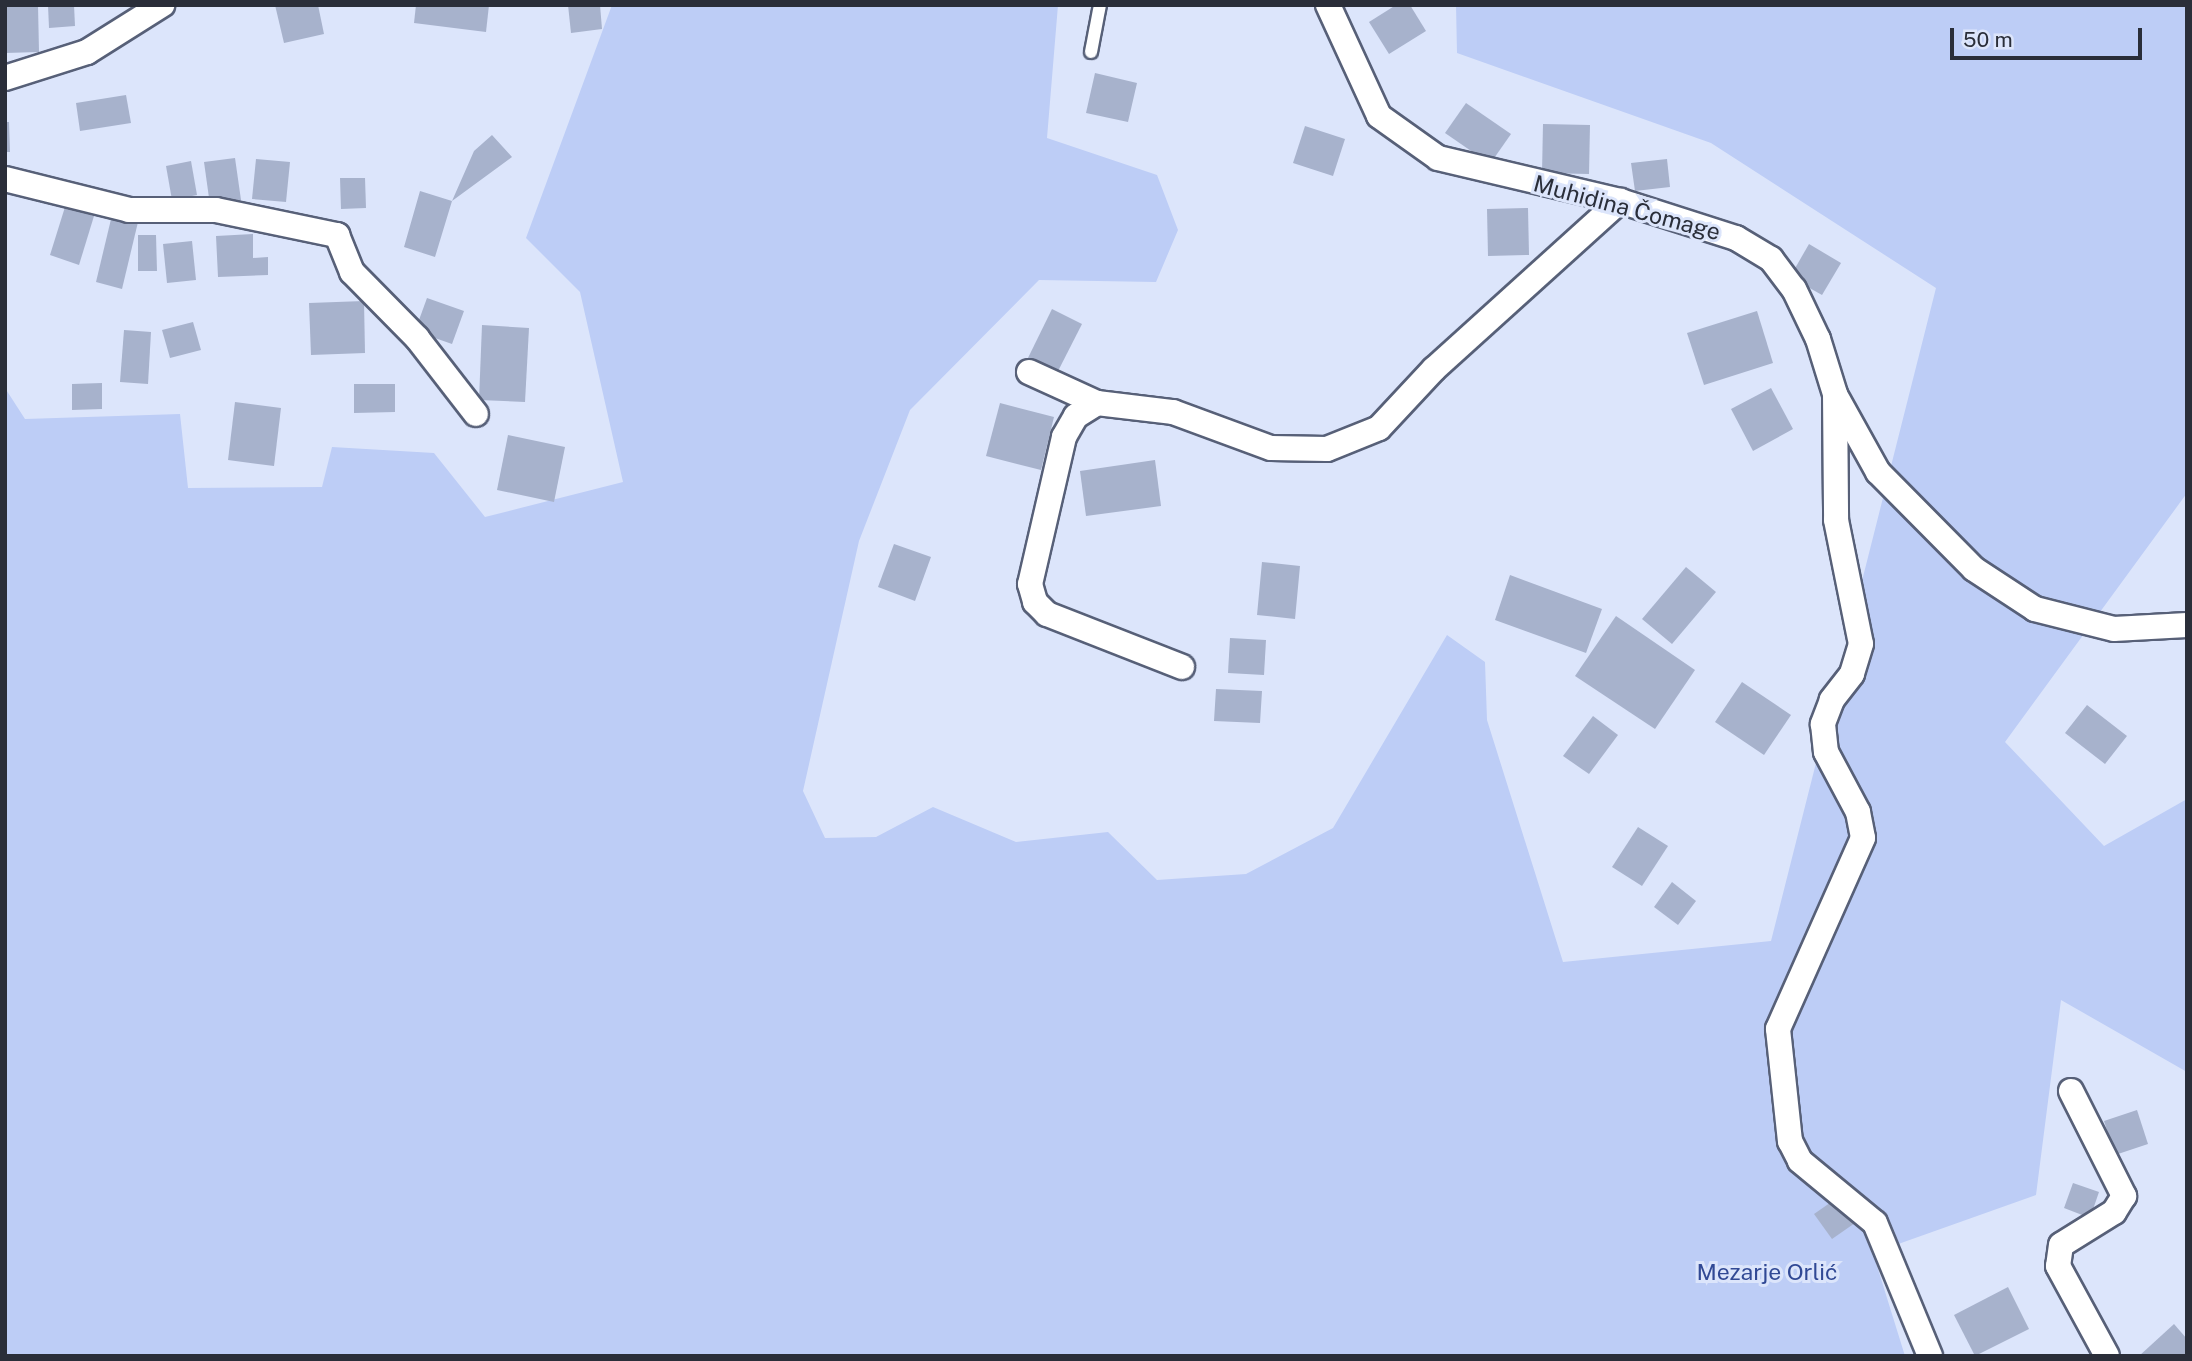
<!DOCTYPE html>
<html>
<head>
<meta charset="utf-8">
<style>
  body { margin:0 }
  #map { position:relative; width:2192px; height:1361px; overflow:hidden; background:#dce5fb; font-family:"Public Sans",sans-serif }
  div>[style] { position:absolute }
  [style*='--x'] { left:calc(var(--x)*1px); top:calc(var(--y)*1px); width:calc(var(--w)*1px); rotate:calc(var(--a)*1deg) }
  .green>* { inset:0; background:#bdcdf6 }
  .building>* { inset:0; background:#a7b2cc }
  .roads { filter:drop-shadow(2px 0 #576078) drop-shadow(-2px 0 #576078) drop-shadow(0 2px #576078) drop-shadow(0 -2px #576078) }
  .service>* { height:12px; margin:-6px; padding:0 6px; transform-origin:6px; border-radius:6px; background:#fff }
  .minor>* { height:24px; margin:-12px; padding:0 12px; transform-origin:12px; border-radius:12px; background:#fff }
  span { translate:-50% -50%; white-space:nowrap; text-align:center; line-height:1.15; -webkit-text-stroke:6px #dce5fb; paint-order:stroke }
  .street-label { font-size:23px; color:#2a2e39 }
  .park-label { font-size:23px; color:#314995 }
  .frame { position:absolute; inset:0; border:7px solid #2a2e39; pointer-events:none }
  .scale { position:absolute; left:1950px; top:28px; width:192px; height:32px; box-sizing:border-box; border:4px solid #2a2e39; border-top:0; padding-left:9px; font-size:21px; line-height:24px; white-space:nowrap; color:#2a2e39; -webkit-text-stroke:5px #dce5fb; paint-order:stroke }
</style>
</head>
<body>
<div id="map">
  <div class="green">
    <div style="clip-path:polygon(612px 5px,1058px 5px,1047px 138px,1157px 175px,1178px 230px,1156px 282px,1039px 280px,910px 410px,859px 541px,803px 791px,825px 838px,876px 837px,933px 807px,1016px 842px,1108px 832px,1157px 880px,1246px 874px,1333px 828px,1447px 635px,1485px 662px,1487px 720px,1563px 962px,1771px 941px,1936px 288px,1711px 143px,1457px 53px,1456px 5px,2187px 5px,2187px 493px,2005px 742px,2104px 846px,2187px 799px,2187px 1072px,2061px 1000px,2036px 1195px,1873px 1253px,1905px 1356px,5px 1356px,5px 388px,25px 419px,180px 414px,188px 488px,322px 487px,332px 447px,434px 453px,485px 517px,623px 482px,580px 292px,526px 238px)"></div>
  </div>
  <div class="building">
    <div style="clip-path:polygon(5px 5px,38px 5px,39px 52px,5px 53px)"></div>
    <div style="clip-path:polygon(48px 5px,74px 5px,75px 26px,49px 28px)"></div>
    <div style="clip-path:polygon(275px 5px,318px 5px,324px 34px,284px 43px)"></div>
    <div style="clip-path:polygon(416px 5px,489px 5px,486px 32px,414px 23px)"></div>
    <div style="clip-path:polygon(568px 5px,600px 5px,602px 29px,571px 33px)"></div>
    <div style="clip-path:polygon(1396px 5px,1410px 5px,1426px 31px,1389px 54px,1369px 22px)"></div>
    <div style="clip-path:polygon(1095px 73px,1137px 83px,1128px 122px,1086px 113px)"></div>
    <div style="clip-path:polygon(126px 95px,131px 123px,80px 131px,76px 103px)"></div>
    <div style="clip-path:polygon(1466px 103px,1511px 134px,1490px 164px,1445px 133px)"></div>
    <div style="clip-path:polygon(5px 122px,9px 122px,10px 152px,5px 152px)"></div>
    <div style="clip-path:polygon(1543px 124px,1590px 125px,1589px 174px,1542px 173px)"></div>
    <div style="clip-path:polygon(1305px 126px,1345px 139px,1333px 176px,1293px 163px)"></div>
    <div style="clip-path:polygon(492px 135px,512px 157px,452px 201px,435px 257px,404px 247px,420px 191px,452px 201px,474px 151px)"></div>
    <div style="clip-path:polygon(235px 158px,241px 200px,210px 205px,204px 162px)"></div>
    <div style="clip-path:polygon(256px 159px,290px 162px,286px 202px,252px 199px)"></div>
    <div style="clip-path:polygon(1667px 159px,1670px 187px,1635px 191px,1631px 163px)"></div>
    <div style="clip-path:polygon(191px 161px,197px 195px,172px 200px,166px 166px)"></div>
    <div style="clip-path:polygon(340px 178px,365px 178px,366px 208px,341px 209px)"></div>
    <div style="clip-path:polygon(65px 207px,94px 216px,79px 265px,50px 255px)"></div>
    <div style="clip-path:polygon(1528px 208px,1529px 255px,1488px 256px,1487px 209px)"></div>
    <div style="clip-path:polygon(112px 215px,138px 222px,122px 289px,96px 282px)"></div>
    <div style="clip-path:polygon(253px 234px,253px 258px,268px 257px,268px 275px,218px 277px,216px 236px)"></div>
    <div style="clip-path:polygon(138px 235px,156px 235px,157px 271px,138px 271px)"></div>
    <div style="clip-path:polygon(192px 241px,196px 280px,167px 283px,163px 244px)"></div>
    <div style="clip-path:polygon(1809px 244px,1841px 263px,1822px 295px,1790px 277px)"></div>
    <div style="clip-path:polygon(427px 298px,464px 311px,452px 344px,415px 331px)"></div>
    <div style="clip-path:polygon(364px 301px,365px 353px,311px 355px,309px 303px)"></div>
    <div style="clip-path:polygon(1052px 309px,1082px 324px,1055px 377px,1026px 362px)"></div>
    <div style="clip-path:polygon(1757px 311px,1773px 363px,1704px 385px,1687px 333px)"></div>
    <div style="clip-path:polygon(193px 322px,201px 350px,170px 358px,162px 330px)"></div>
    <div style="clip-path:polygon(482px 325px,529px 328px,525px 402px,479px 400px)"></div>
    <div style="clip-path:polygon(124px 330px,151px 332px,148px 384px,120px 382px)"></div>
    <div style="clip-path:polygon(102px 383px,102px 409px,72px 410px,72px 384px)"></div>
    <div style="clip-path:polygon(354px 384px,395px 384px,395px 412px,354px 413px)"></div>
    <div style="clip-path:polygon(1771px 388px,1793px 429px,1753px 451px,1731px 409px)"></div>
    <div style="clip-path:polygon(235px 402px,281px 408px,274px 466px,228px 460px)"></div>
    <div style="clip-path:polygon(1000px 403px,1054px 417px,1041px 470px,986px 456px)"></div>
    <div style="clip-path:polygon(508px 435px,565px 447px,554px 502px,497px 490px)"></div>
    <div style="clip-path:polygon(1155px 460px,1161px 506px,1086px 516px,1080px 471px)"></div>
    <div style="clip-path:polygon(894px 544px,931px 557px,915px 601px,878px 587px)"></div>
    <div style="clip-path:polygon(1262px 562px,1300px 566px,1295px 619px,1257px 615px)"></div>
    <div style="clip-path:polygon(1686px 567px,1716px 592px,1672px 644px,1642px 619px)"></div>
    <div style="clip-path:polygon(1510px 575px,1602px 609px,1586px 653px,1495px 620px)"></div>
    <div style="clip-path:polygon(1616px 616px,1695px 670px,1655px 729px,1575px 676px)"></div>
    <div style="clip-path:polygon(1230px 638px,1266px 640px,1264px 675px,1228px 673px)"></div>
    <div style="clip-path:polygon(1742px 682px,1791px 715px,1764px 755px,1715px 722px)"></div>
    <div style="clip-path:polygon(1216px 689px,1262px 691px,1260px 723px,1214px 721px)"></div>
    <div style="clip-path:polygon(2087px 705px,2127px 736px,2105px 764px,2065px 733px)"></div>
    <div style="clip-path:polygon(1593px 716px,1618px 735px,1589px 774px,1563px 756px)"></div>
    <div style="clip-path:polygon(1638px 827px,1668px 846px,1642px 886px,1612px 867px)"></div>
    <div style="clip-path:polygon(1672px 882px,1696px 901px,1678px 925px,1654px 907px)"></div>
    <div style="clip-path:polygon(2137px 1110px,2148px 1144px,2115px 1155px,2104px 1121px)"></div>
    <div style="clip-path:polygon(2073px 1183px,2099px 1192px,2090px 1218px,2064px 1208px)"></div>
    <div style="clip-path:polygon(1837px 1198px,1855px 1223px,1832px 1239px,1814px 1214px)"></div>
    <div style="clip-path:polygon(2008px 1287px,2029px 1329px,1975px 1356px,1954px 1315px)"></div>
    <div style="clip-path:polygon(2174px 1324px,2187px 1339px,2187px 1356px,2139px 1356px)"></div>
  </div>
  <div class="roads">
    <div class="service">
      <div style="--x:1091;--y:52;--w:48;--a:-79.2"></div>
    </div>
    <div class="minor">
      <div style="--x:1328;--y:5;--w:122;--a:65.3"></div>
      <div style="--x:1379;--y:116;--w:72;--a:35.4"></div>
      <div style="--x:1438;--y:158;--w:187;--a:13.3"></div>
      <div style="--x:1620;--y:201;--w:122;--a:17.7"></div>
      <div style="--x:1736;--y:238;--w:41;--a:31"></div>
      <div style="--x:1771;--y:259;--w:38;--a:53"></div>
      <div style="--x:1794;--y:289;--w:55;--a:64.4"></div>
      <div style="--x:1818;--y:339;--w:58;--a:72.8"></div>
      <div style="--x:1835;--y:394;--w:126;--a:89.5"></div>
      <div style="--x:1836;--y:520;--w:126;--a:78.6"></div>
      <div style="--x:1861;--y:644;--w:31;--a:107"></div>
      <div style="--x:1852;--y:674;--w:33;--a:128"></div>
      <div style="--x:1832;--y:700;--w:26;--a:111"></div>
      <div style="--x:1823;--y:724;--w:28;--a:84"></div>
      <div style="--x:1826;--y:752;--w:68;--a:61.9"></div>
      <div style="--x:1858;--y:812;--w:26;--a:79"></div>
      <div style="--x:1863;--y:838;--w:209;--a:114"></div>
      <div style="--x:1778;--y:1029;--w:113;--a:83.9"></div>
      <div style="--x:1790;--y:1141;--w:22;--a:63"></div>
      <div style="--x:1800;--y:1161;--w:97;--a:39.6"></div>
      <div style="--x:1875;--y:1223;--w:144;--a:67.5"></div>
      <div style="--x:5;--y:78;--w:86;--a:-17.6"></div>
      <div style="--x:87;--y:52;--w:89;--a:-32.1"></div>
      <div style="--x:5;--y:179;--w:128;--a:14"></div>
      <div style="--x:129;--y:210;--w:87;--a:0"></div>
      <div style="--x:216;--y:210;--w:124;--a:11.7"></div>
      <div style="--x:337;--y:235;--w:40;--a:68"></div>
      <div style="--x:352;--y:272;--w:93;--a:45.4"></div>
      <div style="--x:417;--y:338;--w:96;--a:52.2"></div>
      <div style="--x:1029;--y:372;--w:75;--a:24.5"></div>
      <div style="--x:1097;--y:403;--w:77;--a:6.8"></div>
      <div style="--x:1173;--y:412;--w:104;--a:20.2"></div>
      <div style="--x:1271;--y:448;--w:56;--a:1"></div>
      <div style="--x:1327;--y:449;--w:56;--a:-22"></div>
      <div style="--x:1379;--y:428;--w:81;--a:-47"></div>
      <div style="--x:1434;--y:369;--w:251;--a:-42.1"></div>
      <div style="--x:1837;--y:398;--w:85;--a:61"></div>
      <div style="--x:1878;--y:472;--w:136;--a:45.3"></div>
      <div style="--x:1974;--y:569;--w:73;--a:33.3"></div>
      <div style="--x:2035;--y:609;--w:81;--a:14.2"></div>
      <div style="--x:2114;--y:629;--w:73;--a:-3.1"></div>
      <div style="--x:1097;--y:403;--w:25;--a:148"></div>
      <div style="--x:1076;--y:416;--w:24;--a:120"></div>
      <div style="--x:1064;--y:437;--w:151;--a:103"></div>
      <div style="--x:1030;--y:584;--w:19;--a:74"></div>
      <div style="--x:1035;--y:602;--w:17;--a:45"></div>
      <div style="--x:1047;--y:614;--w:145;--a:21.4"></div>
      <div style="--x:2071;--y:1091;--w:118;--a:63.2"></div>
      <div style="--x:2124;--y:1196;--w:19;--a:122"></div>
      <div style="--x:2114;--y:1212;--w:62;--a:148.1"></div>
      <div style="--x:2061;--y:1245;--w:21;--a:98"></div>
      <div style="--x:2058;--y:1266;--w:102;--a:61.4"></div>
    </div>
  </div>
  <div class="street-label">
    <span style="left:1627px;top:208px;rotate:15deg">Muhidina Čomage</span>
  </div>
  <div class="park-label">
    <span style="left:1767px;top:1272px">Mezarje Orlić</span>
  </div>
  <div class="frame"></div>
  <div class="scale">50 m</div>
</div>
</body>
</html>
